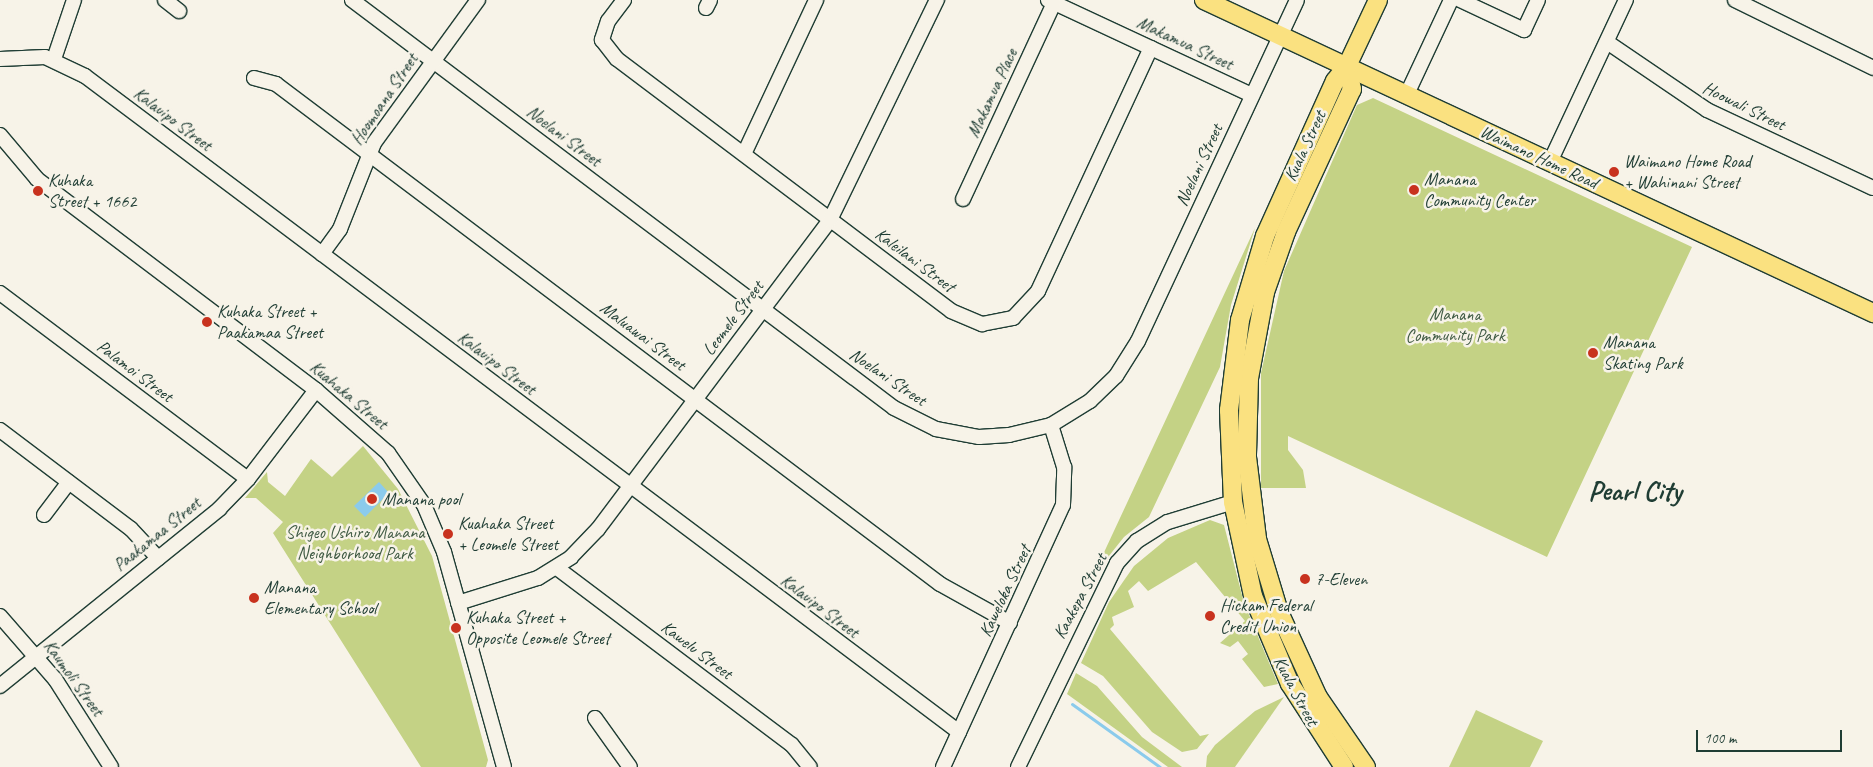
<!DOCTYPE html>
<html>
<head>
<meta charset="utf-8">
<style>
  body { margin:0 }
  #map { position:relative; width:1873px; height:767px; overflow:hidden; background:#f7f3e8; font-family:Caveat,sans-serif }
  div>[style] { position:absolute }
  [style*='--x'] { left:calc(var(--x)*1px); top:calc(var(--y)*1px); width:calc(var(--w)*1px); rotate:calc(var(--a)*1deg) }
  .green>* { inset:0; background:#c4d285 }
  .water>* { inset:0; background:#8bcbec }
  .stream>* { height:3px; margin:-1.5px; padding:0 1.5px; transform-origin:1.5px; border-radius:1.5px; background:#8bcbec }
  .roads { filter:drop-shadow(1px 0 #1f3d34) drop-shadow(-1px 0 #1f3d34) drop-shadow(0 1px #1f3d34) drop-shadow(0 -1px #1f3d34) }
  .minor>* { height:14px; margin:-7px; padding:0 7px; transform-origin:7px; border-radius:7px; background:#f7f3e8 }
  .major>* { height:18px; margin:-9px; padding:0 9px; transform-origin:9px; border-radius:9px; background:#fae180 }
  .dots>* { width:14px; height:14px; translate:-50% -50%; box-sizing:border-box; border:2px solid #f7f3e8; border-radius:50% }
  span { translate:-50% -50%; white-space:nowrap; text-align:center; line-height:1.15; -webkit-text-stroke:5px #f7f3e8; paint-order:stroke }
  .street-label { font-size:18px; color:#1f3d34 }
  .poi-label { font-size:18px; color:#1f3d34 }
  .left { translate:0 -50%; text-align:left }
  .park-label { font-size:18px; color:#405b44 }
  .town-label { font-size:28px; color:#1f3d34; font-weight:700 }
  .scale { position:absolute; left:1696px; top:730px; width:146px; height:22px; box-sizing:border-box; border:2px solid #1f3d34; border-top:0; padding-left:6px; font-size:15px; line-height:18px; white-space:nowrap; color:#1f3d34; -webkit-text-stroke:4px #f7f3e8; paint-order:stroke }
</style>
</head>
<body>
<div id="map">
  <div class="green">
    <div style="clip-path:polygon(1373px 98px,1692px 247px,1547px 557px,1288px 436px,1288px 450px,1303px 470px,1306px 488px,1261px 488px,1261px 373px,1284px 271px,1357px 105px)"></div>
    <div style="clip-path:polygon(1255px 228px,1231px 305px,1220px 367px,1149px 517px,1124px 537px,1093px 576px)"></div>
    <div style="clip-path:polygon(363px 446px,398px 489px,432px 556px,488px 760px,486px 767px,421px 767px,273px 533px,283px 522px,256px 498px,245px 498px,267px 472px,268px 482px,285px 496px,311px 459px,332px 477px)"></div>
    <div style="clip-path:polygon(1210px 520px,1224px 525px,1244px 603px,1278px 684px,1264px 687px,1242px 659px,1248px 654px,1238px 641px,1230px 647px,1220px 643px,1245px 621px,1196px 562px,1148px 591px,1139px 581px,1128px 591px,1134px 607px,1112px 617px,1114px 625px,1110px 629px,1200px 736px,1209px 734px,1197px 749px,1182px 752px,1152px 732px,1103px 676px,1081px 663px,1109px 602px,1134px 566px,1168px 538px)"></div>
    <div style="clip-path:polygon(1076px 673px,1097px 686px,1142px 737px,1182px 767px,1168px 767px,1067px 694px)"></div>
    <div style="clip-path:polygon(1284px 697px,1235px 767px,1206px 767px,1207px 756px,1215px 745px,1255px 711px)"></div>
    <div style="clip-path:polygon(1476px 710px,1543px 741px,1530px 767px,1449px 767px)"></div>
  </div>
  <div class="water">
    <div style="clip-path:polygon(379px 482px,389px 493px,365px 517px,354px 506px)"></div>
  </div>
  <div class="stream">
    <div style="--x:1072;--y:704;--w:108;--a:35.6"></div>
  </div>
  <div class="roads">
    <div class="minor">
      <div style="--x:165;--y:0;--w:18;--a:38"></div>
      <div style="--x:352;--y:0;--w:678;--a:36.97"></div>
      <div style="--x:894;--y:408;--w:47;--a:26.6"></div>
      <div style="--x:936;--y:429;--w:44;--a:10.5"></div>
      <div style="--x:979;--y:437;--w:30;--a:-4"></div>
      <div style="--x:1009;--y:435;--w:43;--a:-13.4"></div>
      <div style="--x:1051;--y:425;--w:46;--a:-31.6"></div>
      <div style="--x:1090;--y:401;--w:36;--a:-44"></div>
      <div style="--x:1116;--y:376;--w:41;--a:-57.8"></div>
      <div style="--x:1138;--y:341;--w:376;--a:-65"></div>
      <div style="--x:624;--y:0;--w:26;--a:127"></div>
      <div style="--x:608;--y:21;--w:20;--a:108"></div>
      <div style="--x:602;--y:40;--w:24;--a:52"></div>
      <div style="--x:617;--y:59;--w:418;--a:37"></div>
      <div style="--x:951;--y:311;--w:34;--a:23"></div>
      <div style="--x:982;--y:324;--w:32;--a:-11"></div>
      <div style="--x:1013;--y:318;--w:37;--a:-47"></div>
      <div style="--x:1038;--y:291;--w:268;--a:-65.1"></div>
      <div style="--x:1048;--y:0;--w:225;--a:25"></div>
      <div style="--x:1460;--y:0;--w:71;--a:25.1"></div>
      <div style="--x:1524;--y:30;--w:33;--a:-65"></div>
      <div style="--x:1735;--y:0;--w:154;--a:26.2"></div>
      <div style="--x:706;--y:8;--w:9;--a:-63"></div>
      <div style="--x:1607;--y:42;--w:121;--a:34.2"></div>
      <div style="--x:1707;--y:110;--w:183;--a:25.2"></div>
      <div style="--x:0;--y:59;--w:45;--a:-2.5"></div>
      <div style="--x:45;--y:57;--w:44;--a:25.4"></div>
      <div style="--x:85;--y:76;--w:1093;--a:36.89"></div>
      <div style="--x:54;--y:59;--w:62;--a:-71.3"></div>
      <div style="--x:254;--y:78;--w:23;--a:15"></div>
      <div style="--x:276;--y:84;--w:831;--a:36.98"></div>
      <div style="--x:940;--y:584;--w:80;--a:29.1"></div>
      <div style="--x:1407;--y:94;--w:104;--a:-64.9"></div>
      <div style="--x:0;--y:135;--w:57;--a:49.9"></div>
      <div style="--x:37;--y:179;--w:350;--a:37.1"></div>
      <div style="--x:316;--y:390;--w:96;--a:41.2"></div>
      <div style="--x:388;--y:453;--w:63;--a:55.3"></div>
      <div style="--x:424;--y:505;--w:51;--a:66.9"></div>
      <div style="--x:444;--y:552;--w:223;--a:74.4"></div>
      <div style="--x:744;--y:154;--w:170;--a:-64.9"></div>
      <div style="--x:1550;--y:162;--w:179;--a:-64.9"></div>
      <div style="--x:963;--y:199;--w:216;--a:-65.1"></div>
      <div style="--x:322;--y:254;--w:31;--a:-54"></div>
      <div style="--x:340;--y:229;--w:92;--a:-68.4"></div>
      <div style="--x:374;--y:143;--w:177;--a:-54"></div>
      <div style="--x:0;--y:293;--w:310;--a:36.9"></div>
      <div style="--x:0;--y:430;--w:164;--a:37.1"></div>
      <div style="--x:131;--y:529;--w:40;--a:47"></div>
      <div style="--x:44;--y:515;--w:41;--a:-52.9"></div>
      <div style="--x:557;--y:568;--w:294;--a:37"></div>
      <div style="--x:792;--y:745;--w:28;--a:51"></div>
      <div style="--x:458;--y:603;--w:84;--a:-17.4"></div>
      <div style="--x:538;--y:578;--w:39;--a:-32"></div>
      <div style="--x:571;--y:557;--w:39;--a:-46"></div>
      <div style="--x:598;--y:529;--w:386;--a:-53.1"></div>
      <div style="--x:830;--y:220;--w:245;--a:-64.1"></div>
      <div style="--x:0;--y:616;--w:84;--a:48.9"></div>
      <div style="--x:55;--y:679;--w:104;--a:57.5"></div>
      <div style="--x:0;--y:686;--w:282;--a:-38.9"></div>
      <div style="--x:219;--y:509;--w:42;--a:-46"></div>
      <div style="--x:248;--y:479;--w:112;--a:-52.6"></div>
      <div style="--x:595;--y:718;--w:60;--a:54.5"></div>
      <div style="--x:943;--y:767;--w:288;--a:-65.4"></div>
      <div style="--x:1063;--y:505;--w:38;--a:-88"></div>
      <div style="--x:1064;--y:467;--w:44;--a:-107.2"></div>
      <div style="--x:1018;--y:767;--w:227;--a:-64.1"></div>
      <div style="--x:1117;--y:563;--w:30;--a:-48"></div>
      <div style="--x:1137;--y:541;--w:36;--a:-32"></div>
      <div style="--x:1168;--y:522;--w:68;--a:-17.1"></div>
    </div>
    <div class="major">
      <div style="--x:1204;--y:0;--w:739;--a:25.07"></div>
      <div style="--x:1347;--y:66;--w:24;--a:78"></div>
      <div style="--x:1352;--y:89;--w:157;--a:114.8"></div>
      <div style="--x:1286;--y:232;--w:64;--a:109.3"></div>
      <div style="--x:1265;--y:292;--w:87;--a:100.5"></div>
      <div style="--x:1249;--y:378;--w:79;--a:91.5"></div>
      <div style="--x:1247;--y:457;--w:83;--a:83"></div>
      <div style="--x:1257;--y:539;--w:76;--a:73.2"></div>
      <div style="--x:1279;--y:612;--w:94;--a:65.4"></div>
      <div style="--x:1318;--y:697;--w:85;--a:55.6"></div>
      <div style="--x:1344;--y:767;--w:99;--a:-123"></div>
      <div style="--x:1290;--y:684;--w:95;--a:-112.8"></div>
      <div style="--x:1253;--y:596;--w:96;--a:-102"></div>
      <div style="--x:1233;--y:502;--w:92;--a:-92.5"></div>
      <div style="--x:1229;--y:410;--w:91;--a:-83"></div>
      <div style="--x:1240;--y:320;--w:88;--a:-73.4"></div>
      <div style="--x:1265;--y:236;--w:170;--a:-65.7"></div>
      <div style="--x:1335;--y:81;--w:19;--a:-51"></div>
      <div style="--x:1347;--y:66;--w:73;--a:-64.8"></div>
    </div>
  </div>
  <div class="dots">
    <div style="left:1614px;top:172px;background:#c8321e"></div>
    <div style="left:1414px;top:190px;background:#c8321e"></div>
    <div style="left:38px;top:191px;background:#c8321e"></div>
    <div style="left:207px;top:322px;background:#c8321e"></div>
    <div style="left:1593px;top:353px;background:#c8321e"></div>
    <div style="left:372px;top:499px;background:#c8321e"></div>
    <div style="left:448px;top:534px;background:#c8321e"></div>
    <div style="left:1305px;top:579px;background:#c8321e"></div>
    <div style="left:254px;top:598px;background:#c8321e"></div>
    <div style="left:1210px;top:616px;background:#c8321e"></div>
    <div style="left:456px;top:628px;background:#c8321e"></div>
  </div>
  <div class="street-label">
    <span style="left:1185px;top:43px;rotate:25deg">Makamua Street</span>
    <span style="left:992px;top:93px;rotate:-65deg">Makamua Place</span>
    <span style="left:384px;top:99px;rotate:-56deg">Hoomoana Street</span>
    <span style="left:1744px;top:106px;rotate:26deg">Hoowali Street</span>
    <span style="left:173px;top:119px;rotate:37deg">Kalauipo Street</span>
    <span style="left:564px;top:136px;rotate:37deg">Noelani Street</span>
    <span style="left:1305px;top:146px;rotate:-65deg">Kuala Street</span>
    <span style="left:1539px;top:157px;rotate:25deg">Waimano Home Road</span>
    <span style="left:1199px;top:165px;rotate:-65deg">Noelani Street</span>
    <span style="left:915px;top:260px;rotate:37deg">Kaleilani Street</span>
    <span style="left:733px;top:318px;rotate:-53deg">Leomele Street</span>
    <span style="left:643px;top:336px;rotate:37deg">Maluawai Street</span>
    <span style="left:497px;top:363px;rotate:37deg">Kalauipo Street</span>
    <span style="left:135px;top:371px;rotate:37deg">Palamoi Street</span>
    <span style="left:888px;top:377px;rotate:34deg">Noelani Street</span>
    <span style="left:349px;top:395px;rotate:40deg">Kuahaka Street</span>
    <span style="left:157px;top:534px;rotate:-39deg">Paakamaa Street</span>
    <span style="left:1005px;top:591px;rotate:-65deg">Kaweloka Street</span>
    <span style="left:1080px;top:596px;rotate:-62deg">Kaakepa Street</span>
    <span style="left:820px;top:606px;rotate:37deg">Kalauipo Street</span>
    <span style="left:697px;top:650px;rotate:37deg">Kawelu Street</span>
    <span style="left:74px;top:678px;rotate:54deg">Kaumoli Street</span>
    <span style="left:1296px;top:691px;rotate:62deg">Kuala Street</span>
  </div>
  <div class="poi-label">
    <span class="left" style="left:1624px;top:172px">Waimano Home Road<br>+ Wahinani Street</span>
    <span class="left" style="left:1424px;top:190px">Manana<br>Community Center</span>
    <span class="left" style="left:48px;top:191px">Kuhaka<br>Street + 1662</span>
    <span class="left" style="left:217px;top:322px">Kuhaka Street +<br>Paakamaa Street</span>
    <span class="left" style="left:1603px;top:353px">Manana<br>Skating Park</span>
    <span class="left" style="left:382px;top:499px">Manana pool</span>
    <span class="left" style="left:458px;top:534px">Kuahaka Street<br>+ Leomele Street</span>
    <span class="left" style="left:1315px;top:579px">7-Eleven</span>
    <span class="left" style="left:264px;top:598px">Manana<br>Elementary School</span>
    <span class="left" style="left:1220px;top:616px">Hickam Federal<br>Credit Union</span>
    <span class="left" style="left:466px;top:628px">Kuhaka Street +<br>Opposite Leomele Street</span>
  </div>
  <div class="park-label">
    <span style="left:1455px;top:325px">Manana<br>Community Park</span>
    <span style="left:355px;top:543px">Shigeo Ushiro Manana<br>Neighborhood Park</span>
  </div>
  <div class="town-label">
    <span style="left:1635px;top:491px">Pearl City</span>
  </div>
  <div class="scale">100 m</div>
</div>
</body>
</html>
